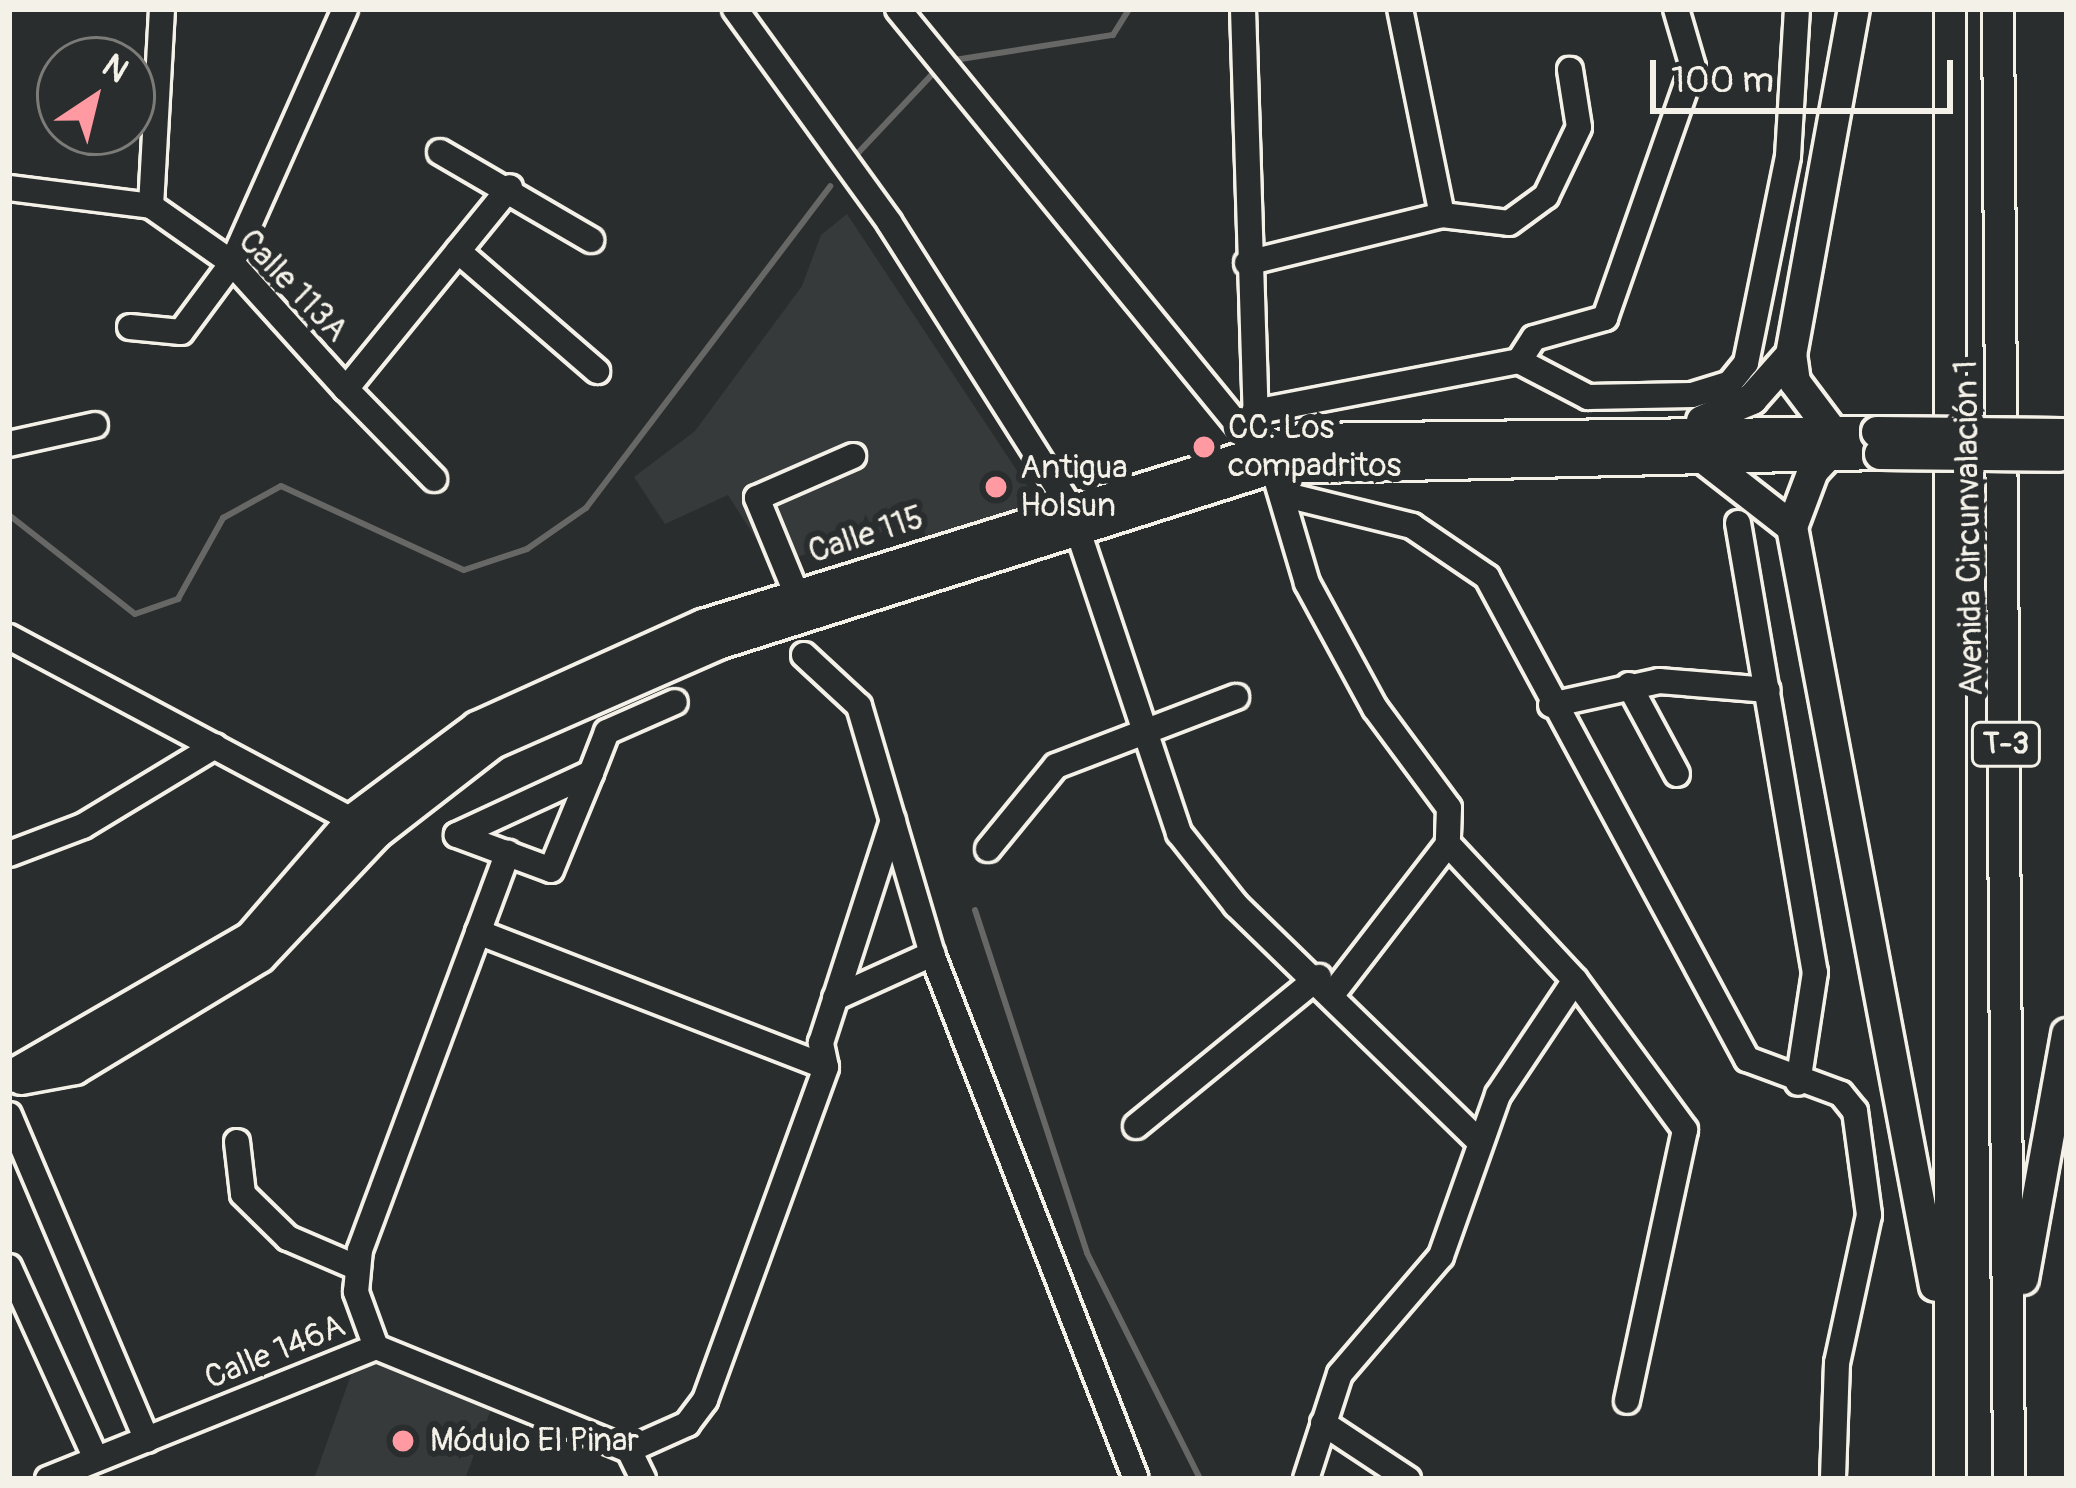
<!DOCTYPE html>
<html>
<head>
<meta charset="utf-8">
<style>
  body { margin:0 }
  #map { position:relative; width:2076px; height:1488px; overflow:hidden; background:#2a2d2e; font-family:Pangolin,sans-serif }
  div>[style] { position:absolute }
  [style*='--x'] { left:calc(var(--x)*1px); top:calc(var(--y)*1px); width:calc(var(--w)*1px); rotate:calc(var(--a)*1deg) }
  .built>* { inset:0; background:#373a3a }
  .stream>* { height:6px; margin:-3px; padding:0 3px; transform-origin:3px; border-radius:3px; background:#676866 }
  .roads { filter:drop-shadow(3px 0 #f4f1e8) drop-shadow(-3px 0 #f4f1e8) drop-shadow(0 3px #f4f1e8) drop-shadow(0 -3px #f4f1e8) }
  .minor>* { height:24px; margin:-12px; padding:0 12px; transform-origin:12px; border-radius:12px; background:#2a2d2e }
  .major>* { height:30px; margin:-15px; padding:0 15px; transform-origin:15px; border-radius:15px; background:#2a2d2e }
  .bridges { filter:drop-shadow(3px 0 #f4f1e8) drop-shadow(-3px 0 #f4f1e8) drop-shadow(0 3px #f4f1e8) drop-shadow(0 -3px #f4f1e8) }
  .major-bridge>* { height:30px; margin:-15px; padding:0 15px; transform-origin:15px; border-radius:15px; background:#2a2d2e }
  .dots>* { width:33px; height:33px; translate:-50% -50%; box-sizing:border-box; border:6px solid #2a2d2e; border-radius:50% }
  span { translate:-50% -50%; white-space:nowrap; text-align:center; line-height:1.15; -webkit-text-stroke:12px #2a2d2e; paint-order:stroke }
  .shield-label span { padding:3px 9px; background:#2a2d2e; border:3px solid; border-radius:9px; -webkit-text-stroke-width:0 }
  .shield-label { font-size:30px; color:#f4f1e8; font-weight:700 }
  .street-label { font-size:33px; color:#f4f1e8 }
  .poi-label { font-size:33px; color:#f4f1e8 }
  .left { translate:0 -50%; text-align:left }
  .frame { position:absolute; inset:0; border:12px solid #f4f1e8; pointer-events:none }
  .north { position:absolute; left:36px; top:36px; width:120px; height:120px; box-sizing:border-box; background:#2a2d2e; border:3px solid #7b7b78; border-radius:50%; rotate:35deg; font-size:33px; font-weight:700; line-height:48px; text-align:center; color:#f4f1e8 }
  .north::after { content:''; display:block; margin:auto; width:42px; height:54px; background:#ff9aa2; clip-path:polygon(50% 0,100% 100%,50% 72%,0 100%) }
  .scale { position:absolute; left:1650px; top:60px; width:303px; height:54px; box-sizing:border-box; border:6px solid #f4f1e8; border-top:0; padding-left:15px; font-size:36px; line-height:42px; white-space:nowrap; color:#f4f1e8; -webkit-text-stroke:9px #2a2d2e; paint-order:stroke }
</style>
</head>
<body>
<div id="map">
  <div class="built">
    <div style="clip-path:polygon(847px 214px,1039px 504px,928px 538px,917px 522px,772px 564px,728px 495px,665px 524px,634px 477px,695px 431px,802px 286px,821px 235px)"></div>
    <div style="clip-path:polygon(376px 1358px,493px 1404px,465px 1479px,314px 1479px,353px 1369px)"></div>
  </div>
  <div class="stream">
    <div style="--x:948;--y:61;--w:167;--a:-9"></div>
    <div style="--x:1113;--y:35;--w:31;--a:-58"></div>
    <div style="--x:858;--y:153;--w:117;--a:-46.7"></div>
    <div style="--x:9;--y:515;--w:160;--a:38.2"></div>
    <div style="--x:135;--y:614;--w:46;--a:-19.2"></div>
    <div style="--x:178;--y:599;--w:93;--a:-60.9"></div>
    <div style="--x:223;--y:518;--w:66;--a:-28.9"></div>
    <div style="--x:281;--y:486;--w:201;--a:24.7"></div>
    <div style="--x:464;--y:570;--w:66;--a:-18.4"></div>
    <div style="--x:527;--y:549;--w:72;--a:-34.8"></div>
    <div style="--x:586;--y:508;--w:404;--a:-52.8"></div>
    <div style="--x:975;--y:910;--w:361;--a:71.9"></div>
    <div style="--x:1087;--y:1253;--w:253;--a:63.4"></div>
  </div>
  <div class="roads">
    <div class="minor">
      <div style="--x:735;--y:9;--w:263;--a:54.1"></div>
      <div style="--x:889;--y:222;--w:338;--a:57.6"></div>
      <div style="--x:1070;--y:507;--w:344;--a:71.5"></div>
      <div style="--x:1179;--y:833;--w:92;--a:51.6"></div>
      <div style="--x:1236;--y:905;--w:340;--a:44.2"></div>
      <div style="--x:898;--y:9;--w:593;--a:50.75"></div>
      <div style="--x:1273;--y:468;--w:120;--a:73.5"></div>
      <div style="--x:1307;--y:583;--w:142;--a:61.5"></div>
      <div style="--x:1375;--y:708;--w:124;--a:53.5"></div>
      <div style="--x:1449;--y:808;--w:36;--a:92"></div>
      <div style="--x:1448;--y:844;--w:187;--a:127.6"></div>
      <div style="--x:1243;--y:9;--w:419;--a:88.2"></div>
      <div style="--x:440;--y:152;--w:175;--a:30.2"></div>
      <div style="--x:9;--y:188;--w:143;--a:7.2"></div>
      <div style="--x:151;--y:206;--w:99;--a:35.1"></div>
      <div style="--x:232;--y:263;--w:170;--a:47.9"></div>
      <div style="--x:346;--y:389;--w:260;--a:-50.9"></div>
      <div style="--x:151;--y:206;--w:197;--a:-86.8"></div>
      <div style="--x:1442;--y:215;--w:67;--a:6.8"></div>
      <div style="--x:1509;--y:223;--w:46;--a:-36.1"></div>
      <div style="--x:1546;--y:196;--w:76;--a:-64.4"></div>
      <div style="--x:1579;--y:127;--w:58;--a:-99"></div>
      <div style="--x:458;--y:251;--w:184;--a:40.8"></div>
      <div style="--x:1247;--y:263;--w:201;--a:-13.8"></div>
      <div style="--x:1442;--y:215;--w:210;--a:-101.5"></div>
      <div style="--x:130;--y:327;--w:51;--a:5.6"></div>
      <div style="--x:181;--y:332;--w:86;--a:-53.5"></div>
      <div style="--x:232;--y:263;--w:278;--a:-66"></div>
      <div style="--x:1519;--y:361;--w:78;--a:27.6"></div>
      <div style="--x:1588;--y:397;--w:104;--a:-1.1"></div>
      <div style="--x:1692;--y:395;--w:39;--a:-17"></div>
      <div style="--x:1729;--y:384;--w:27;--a:-51"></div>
      <div style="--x:1746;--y:363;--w:211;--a:-78.5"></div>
      <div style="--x:1788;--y:156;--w:147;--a:-86.5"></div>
      <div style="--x:346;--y:389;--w:126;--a:45.6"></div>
      <div style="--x:1254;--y:412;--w:270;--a:-10.9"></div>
      <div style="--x:1519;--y:361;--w:27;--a:-57"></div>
      <div style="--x:1534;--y:338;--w:74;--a:-15.7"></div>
      <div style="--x:1605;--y:318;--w:266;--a:-70.7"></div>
      <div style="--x:1693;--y:67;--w:60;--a:-106.3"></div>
      <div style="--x:9;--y:444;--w:88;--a:-12.5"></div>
      <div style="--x:1286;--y:495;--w:130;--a:13.8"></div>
      <div style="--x:1412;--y:526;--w:91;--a:34.2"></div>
      <div style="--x:1487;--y:577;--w:548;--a:61.66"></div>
      <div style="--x:1747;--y:1059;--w:100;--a:20.4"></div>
      <div style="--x:1841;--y:1094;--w:22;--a:51"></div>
      <div style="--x:1855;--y:1111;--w:105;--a:82.3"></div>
      <div style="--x:1869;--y:1215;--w:151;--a:102.2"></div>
      <div style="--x:1837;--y:1363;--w:116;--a:92"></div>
      <div style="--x:1738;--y:523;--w:456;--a:80.3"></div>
      <div style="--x:1815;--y:972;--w:112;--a:98.7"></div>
      <div style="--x:797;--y:595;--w:105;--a:-112.4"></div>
      <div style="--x:757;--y:498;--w:105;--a:-23.6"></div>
      <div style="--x:9;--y:637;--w:406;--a:28.1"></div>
      <div style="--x:804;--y:655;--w:75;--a:42.8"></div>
      <div style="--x:859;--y:706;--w:259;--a:73.6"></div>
      <div style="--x:932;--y:954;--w:563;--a:68.77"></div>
      <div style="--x:1629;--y:685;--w:101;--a:61.7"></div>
      <div style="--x:1551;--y:705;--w:111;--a:-12.5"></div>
      <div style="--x:1659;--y:681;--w:109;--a:4.7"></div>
      <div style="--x:591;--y:773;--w:148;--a:155.2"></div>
      <div style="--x:457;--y:835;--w:100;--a:20.4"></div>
      <div style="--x:551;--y:870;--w:105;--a:-67.6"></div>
      <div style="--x:591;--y:773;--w:44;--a:-68.7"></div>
      <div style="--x:607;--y:732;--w:74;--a:-23.8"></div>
      <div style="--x:1448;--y:844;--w:186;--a:47"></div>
      <div style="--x:1575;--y:980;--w:186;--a:53.7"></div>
      <div style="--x:1685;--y:1130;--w:277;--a:102.1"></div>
      <div style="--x:988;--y:849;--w:107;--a:-50.7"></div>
      <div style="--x:1056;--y:766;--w:193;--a:-21"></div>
      <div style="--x:9;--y:854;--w:79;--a:-20.7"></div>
      <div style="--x:83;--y:826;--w:154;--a:-31.2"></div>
      <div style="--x:478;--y:932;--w:373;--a:21.2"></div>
      <div style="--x:835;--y:998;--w:107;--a:-24.4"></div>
      <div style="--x:9;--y:1115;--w:353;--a:67"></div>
      <div style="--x:1136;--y:1126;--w:236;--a:-39.2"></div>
      <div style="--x:237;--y:1142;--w:52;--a:83.4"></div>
      <div style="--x:243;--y:1194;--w:63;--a:44.4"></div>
      <div style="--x:288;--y:1238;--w:76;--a:23.2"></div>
      <div style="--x:9;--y:1267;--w:211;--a:65.6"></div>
      <div style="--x:376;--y:1347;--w:59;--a:-110"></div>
      <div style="--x:356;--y:1292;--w:42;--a:-84.6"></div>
      <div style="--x:360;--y:1250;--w:424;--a:-69.6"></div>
      <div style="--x:1323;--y:1423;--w:102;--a:33.4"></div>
      <div style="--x:629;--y:1450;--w:64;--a:-24.1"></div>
      <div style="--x:687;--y:1424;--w:30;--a:-53"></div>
      <div style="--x:705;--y:1400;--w:354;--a:-70"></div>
      <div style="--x:826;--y:1067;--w:25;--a:-102"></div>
      <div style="--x:821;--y:1043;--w:234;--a:-72.1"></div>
      <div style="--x:48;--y:1479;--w:354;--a:-21.9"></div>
      <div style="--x:376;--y:1347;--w:273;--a:22.2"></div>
      <div style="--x:629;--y:1450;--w:32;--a:64"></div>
      <div style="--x:1306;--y:1479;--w:110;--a:-72.1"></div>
      <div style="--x:1340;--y:1374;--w:155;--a:-49.4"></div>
      <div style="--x:1441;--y:1256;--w:171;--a:-70.5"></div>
      <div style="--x:1498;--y:1095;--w:138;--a:-56.2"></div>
    </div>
    <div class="major">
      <div style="--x:1950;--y:9;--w:1470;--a:90"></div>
      <div style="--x:1998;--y:9;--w:1470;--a:89.57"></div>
      <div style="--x:1702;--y:421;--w:55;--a:-23.7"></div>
      <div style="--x:1752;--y:399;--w:59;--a:-48.4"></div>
      <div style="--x:1837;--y:438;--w:70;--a:-126.9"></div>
      <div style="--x:1795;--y:382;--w:27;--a:-98"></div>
      <div style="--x:1791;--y:355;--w:352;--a:-79.7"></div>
      <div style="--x:1702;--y:457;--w:114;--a:37.9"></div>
      <div style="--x:1792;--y:527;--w:772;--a:79.33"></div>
      <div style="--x:1792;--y:527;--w:60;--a:-69.4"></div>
      <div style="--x:1813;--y:471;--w:37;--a:-47"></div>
      <div style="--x:9;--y:1077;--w:280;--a:-30"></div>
      <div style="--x:251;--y:937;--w:155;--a:-49.2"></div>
      <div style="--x:352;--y:820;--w:156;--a:-36.6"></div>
      <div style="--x:477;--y:727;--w:248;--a:-24.3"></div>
      <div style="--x:703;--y:625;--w:628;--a:-17.22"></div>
      <div style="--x:1303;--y:439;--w:574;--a:-0.7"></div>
      <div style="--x:21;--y:1079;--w:55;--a:-10.5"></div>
      <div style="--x:75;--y:1069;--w:216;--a:-31.2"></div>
      <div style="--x:260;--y:957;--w:170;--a:-46.7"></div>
      <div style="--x:377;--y:833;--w:147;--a:-37.8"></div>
      <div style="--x:493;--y:743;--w:246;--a:-23.7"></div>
      <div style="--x:718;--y:644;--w:582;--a:-17.59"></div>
      <div style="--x:1273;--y:468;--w:607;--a:-1.32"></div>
      <div style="--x:2023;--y:1279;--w:249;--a:-79.8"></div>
    </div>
  </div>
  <div class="bridges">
    <div class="major-bridge">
      <div style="--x:1877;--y:432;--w:185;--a:0.6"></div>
      <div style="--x:1880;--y:454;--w:179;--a:0.6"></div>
    </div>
  </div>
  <div class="dots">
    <div style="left:1204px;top:447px;background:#ff9aa2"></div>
    <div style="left:996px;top:487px;background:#ff9aa2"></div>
    <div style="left:403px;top:1441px;background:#ff9aa2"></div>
  </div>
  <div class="shield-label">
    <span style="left:2006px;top:744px">T-3</span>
  </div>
  <div class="street-label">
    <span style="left:293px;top:286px;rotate:46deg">Calle 113A</span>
    <span style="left:1969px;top:528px;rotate:-91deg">Avenida Circunvalación 1</span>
    <span style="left:866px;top:535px;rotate:-18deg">Calle 115</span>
    <span style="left:275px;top:1352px;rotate:-22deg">Calle 146A</span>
  </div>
  <div class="poi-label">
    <span class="left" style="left:1228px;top:447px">CC. Los<br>compadritos</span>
    <span class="left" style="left:1020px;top:487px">Antigua<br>Holsun</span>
    <span class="left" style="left:430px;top:1441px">Módulo El Pinar</span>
  </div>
  <div class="frame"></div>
  <div class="north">N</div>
  <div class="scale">100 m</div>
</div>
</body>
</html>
